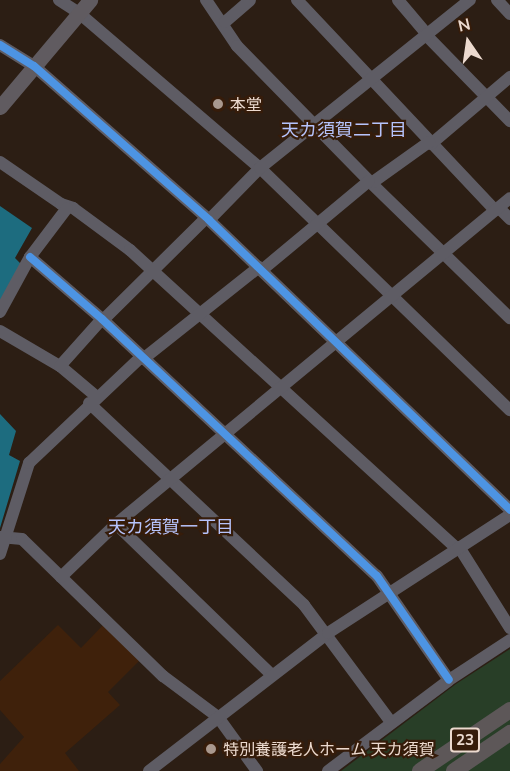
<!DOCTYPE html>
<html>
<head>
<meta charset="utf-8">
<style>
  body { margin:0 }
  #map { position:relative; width:510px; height:771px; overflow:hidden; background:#2c1e14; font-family:Mulish,"Noto Sans JP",sans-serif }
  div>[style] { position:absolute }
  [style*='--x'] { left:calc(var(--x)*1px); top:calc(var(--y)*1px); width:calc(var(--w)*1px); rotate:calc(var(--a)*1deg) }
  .built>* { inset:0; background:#3f210b }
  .green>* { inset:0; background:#283e27 }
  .water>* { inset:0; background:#1d6c7f }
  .minor>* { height:12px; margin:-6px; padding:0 6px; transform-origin:6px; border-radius:6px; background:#5e5c64 }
  .major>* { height:15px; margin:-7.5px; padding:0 7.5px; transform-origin:7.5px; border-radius:7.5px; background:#605b60 }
  .highway>* { height:16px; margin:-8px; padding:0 8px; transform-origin:8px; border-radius:8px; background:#5d5758 }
  .cycleway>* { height:8px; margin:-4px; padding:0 4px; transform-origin:4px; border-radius:4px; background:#4d94e3 }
  .dots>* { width:16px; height:16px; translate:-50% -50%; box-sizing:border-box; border:3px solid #361c0a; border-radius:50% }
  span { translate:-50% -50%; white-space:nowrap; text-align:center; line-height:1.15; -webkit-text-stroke:4.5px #361c0a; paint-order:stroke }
  .shield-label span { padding:2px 4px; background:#361c0a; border:2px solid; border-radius:4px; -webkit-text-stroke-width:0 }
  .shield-label { font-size:15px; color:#ecdacf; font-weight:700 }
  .poi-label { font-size:16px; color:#ecdacf }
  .left { translate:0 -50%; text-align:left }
  .neighbourhood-label { font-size:18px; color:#b6c3fb }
  .north { position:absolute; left:438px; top:12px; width:60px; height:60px; -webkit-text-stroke:4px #361c0a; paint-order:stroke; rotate:347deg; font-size:16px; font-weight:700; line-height:24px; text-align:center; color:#ecdacf }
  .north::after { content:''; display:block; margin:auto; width:21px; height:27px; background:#ecdacf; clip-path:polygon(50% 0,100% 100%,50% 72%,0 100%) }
</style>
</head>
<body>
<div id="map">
  <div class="built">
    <div style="clip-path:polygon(105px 623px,140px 660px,108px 692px,120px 705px,65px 753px,79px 771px,0 771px,0 764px,24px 737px,0 710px,0 681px,58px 625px,81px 648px)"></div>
  </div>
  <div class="green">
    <div style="clip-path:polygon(510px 649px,510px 771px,341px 771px,456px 684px)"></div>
  </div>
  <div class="water">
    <div style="clip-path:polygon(0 206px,32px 228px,15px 258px,22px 265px,0 303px)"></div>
    <div style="clip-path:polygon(0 414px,16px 431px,9px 455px,20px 461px,0 528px)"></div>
  </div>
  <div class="minor">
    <div style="--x:59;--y:0;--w:24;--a:33"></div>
    <div style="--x:79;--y:13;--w:238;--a:40.6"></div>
    <div style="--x:260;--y:168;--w:348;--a:44.1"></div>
    <div style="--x:206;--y:0;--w:55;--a:56"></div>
    <div style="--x:237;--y:46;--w:189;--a:45.6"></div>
    <div style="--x:369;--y:181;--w:197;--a:44.2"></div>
    <div style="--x:297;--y:0;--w:289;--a:46.7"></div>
    <div style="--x:398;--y:0;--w:43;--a:49.7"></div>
    <div style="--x:497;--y:0;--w:19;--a:47"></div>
    <div style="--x:225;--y:22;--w:33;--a:-41"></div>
    <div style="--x:425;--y:34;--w:122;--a:45.7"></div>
    <div style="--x:0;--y:45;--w:40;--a:32"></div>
    <div style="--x:34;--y:66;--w:233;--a:41.3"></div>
    <div style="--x:209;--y:220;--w:418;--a:43.9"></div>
    <div style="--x:431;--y:144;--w:104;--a:-40.3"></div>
    <div style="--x:0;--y:162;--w:74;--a:34.5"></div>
    <div style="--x:61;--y:204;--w:13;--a:18"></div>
    <div style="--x:73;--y:208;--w:71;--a:36.4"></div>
    <div style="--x:130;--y:250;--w:443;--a:42.4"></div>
    <div style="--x:373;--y:182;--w:69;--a:-35.5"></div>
    <div style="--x:499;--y:208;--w:16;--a:45"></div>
    <div style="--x:209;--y:220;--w:73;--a:-45.6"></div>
    <div style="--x:260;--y:168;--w:269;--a:-38.7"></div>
    <div style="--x:30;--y:257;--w:95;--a:40.7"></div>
    <div style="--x:102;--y:319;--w:376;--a:43.1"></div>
    <div style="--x:377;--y:576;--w:126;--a:55.3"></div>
    <div style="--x:262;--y:270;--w:139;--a:-39.8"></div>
    <div style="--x:0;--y:312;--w:63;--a:-61.4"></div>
    <div style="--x:30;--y:257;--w:61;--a:-52.9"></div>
    <div style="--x:103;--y:320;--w:145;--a:-44.7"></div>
    <div style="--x:0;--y:331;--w:69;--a:30.3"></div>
    <div style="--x:143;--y:359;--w:148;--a:-38.4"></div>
    <div style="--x:97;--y:397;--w:48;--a:-140"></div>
    <div style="--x:60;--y:366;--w:63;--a:-48.2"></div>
    <div style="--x:89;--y:403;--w:295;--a:43.2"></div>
    <div style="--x:304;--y:605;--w:146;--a:53.4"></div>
    <div style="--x:116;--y:524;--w:217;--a:44.1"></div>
    <div style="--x:0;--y:537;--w:22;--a:5"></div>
    <div style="--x:22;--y:539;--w:197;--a:44.2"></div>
    <div style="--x:163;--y:676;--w:69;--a:36.7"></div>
    <div style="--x:218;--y:717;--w:67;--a:54.2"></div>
    <div style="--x:459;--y:547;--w:96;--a:57.8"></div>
    <div style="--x:0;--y:554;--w:96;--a:-72.3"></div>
    <div style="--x:29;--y:463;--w:154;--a:-43.4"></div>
    <div style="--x:61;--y:577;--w:76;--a:-43.9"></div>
    <div style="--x:116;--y:524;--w:511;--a:-39.6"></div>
    <div style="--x:149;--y:771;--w:226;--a:-37.6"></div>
    <div style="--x:328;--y:633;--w:217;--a:-33"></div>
    <div style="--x:328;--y:771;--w:151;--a:-36.9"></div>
    <div style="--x:449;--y:680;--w:73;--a:-33.3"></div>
  </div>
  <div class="major">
    <div style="--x:0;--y:107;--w:140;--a:-49.9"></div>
  </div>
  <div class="highway">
    <div style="--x:420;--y:771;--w:109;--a:-34.1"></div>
    <div style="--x:454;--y:771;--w:68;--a:-34.2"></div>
  </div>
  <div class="cycleway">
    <div style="--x:0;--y:45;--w:40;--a:32"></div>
    <div style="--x:34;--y:66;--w:233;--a:41.3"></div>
    <div style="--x:209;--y:220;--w:418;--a:43.9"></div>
    <div style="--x:30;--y:257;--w:95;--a:40.7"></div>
    <div style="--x:102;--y:319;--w:376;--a:43.1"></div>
    <div style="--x:377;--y:576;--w:126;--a:55.3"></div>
  </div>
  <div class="dots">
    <div style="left:218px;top:104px;background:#a9988e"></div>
    <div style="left:211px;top:749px;background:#a9988e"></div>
  </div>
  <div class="shield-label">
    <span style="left:465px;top:740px">23</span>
  </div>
  <div class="poi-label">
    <span class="left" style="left:230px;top:104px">本堂</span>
    <span class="left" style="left:223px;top:749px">特別養護老人ホーム 天カ須賀</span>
  </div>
  <div class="neighbourhood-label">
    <span style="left:344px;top:130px">天カ須賀二丁目</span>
    <span style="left:171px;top:527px">天カ須賀一丁目</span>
  </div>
  <div class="north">N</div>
</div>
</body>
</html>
